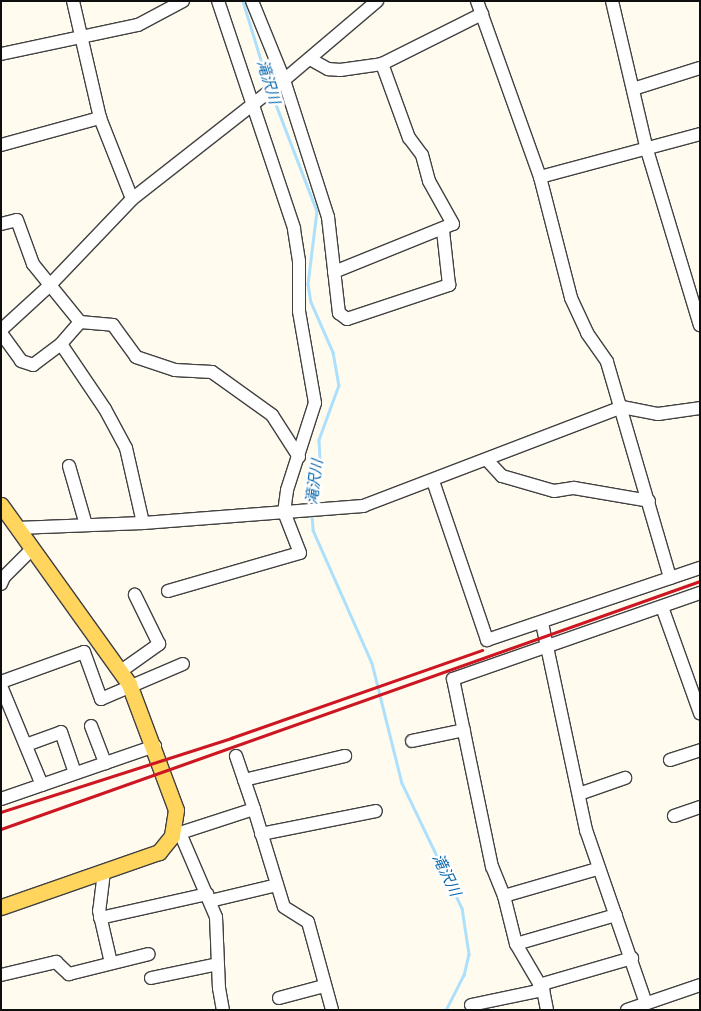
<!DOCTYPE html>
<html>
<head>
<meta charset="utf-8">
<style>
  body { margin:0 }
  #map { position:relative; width:701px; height:1011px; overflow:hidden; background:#fffbee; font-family:Bitter,"Noto Sans JP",serif }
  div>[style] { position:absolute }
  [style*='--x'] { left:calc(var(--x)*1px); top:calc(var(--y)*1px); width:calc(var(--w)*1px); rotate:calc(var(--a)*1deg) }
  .stream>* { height:2.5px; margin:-1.25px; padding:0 1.25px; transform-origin:1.25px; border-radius:1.25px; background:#ade0fc }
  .roads { filter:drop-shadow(1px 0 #414141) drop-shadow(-1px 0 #414141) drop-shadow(0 1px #414141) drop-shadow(0 -1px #414141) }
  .minor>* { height:12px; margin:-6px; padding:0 6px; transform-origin:6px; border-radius:6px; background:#fff }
  .major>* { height:15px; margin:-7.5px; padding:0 7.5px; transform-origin:7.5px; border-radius:7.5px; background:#ffd55e }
  .rail>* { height:2.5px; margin:-1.25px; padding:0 1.25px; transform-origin:1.25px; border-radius:1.25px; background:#cc1723 }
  span { translate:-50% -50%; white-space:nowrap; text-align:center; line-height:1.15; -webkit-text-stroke:5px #fff; paint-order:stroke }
  .water-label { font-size:15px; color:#0a68ac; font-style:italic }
  .frame { position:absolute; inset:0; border:2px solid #0e0e0e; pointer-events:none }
</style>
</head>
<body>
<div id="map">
  <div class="stream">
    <div style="--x:243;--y:1;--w:89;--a:73"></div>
    <div style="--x:272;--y:94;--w:125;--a:69"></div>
    <div style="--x:317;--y:211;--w:74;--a:97"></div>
    <div style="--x:308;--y:284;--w:18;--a:81"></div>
    <div style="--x:311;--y:302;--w:55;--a:66.3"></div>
    <div style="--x:333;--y:352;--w:34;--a:80"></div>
    <div style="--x:339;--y:385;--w:59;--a:110"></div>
    <div style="--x:319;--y:440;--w:22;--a:87"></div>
    <div style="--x:320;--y:462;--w:45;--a:101.6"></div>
    <div style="--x:312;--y:514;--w:16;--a:86"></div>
    <div style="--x:313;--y:530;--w:145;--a:66.1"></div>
    <div style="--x:372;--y:663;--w:124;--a:76"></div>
    <div style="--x:402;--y:783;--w:139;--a:64.4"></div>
    <div style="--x:462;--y:908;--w:47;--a:81.3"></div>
    <div style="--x:469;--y:954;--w:22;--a:103"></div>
    <div style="--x:464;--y:975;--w:39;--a:117"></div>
  </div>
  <div class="roads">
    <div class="minor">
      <div style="--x:73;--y:1;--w:120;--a:77"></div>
      <div style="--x:100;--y:118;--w:87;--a:68.4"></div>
      <div style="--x:252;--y:1;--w:85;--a:67.9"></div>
      <div style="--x:284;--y:80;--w:144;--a:72.2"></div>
      <div style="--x:328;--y:217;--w:97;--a:83.5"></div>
      <div style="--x:339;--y:313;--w:10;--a:37"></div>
      <div style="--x:347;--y:319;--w:108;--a:-18.4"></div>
      <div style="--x:449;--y:285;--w:54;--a:-96.3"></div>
      <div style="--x:477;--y:1;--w:187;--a:70.3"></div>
      <div style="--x:540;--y:177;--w:125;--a:75.6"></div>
      <div style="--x:571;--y:298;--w:38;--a:65"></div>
      <div style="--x:587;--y:333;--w:35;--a:55"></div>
      <div style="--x:607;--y:362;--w:225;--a:73.7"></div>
      <div style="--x:612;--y:1;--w:153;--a:76.8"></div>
      <div style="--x:647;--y:150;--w:183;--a:73.2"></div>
      <div style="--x:1;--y:54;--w:140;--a:-12"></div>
      <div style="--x:138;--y:25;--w:51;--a:-28.1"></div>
      <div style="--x:310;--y:59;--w:21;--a:29"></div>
      <div style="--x:328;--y:69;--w:12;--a:5"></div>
      <div style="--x:340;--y:70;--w:42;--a:-8.1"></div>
      <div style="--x:382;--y:64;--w:112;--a:-26.6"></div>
      <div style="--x:633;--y:89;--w:70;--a:-17.4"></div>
      <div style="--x:1;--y:145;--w:103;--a:-15.3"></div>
      <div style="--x:540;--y:177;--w:166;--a:-15"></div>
      <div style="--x:1;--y:224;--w:16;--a:-14"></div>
      <div style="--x:17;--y:220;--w:47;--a:70"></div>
      <div style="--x:33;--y:264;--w:75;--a:51"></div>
      <div style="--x:80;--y:322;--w:33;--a:5"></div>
      <div style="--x:113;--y:325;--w:39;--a:54"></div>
      <div style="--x:136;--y:357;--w:41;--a:18.4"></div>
      <div style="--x:175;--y:370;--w:37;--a:3"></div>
      <div style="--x:212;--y:372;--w:74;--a:35.6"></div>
      <div style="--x:272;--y:415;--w:50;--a:57.3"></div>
      <div style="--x:334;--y:272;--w:128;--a:-22"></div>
      <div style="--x:453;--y:224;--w:49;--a:-119.2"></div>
      <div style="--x:429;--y:181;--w:27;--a:-105"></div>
      <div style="--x:422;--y:155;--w:21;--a:-127"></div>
      <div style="--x:409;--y:138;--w:79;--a:-110"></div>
      <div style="--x:80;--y:322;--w:29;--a:131"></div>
      <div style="--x:61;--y:344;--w:78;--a:55.9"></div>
      <div style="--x:105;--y:409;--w:44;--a:61.7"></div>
      <div style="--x:126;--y:448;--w:77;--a:77.2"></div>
      <div style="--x:1;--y:330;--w:65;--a:-42.5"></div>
      <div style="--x:49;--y:286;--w:120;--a:-46.3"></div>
      <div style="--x:132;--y:199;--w:193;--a:-38.1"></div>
      <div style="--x:284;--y:80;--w:122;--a:-40.3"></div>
      <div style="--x:1;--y:333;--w:34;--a:54"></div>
      <div style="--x:21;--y:361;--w:13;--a:18"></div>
      <div style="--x:33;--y:365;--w:35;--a:-37"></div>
      <div style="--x:487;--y:460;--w:22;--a:47"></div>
      <div style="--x:502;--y:476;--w:54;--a:16.1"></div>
      <div style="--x:554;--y:491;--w:20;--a:-9"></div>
      <div style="--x:574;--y:488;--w:76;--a:9.8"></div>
      <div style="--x:69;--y:466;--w:61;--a:73.9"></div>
      <div style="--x:433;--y:481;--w:168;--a:71.2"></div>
      <div style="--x:487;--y:640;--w:225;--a:-18.7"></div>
      <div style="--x:17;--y:528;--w:126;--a:-2.3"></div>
      <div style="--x:143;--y:523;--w:221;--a:-4.4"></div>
      <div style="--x:363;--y:506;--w:277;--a:-20.9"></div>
      <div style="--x:622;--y:407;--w:37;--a:11"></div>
      <div style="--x:658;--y:414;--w:42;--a:-8.1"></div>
      <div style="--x:1;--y:584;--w:8;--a:-67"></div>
      <div style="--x:4;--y:577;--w:40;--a:-45"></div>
      <div style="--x:168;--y:591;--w:137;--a:-16.1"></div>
      <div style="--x:300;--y:553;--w:44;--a:-111.3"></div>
      <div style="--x:284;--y:512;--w:22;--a:-82"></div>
      <div style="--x:287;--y:490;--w:91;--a:-72.2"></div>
      <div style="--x:315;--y:403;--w:93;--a:-99.9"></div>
      <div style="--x:299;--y:311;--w:50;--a:-90"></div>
      <div style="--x:299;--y:261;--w:33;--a:-99"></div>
      <div style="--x:294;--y:228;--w:239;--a:-108.5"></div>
      <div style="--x:662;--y:607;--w:113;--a:70.3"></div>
      <div style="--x:542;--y:623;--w:212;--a:78"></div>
      <div style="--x:586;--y:830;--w:183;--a:70.9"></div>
      <div style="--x:121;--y:671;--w:47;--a:-35.4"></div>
      <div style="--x:159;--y:644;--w:55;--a:-116.1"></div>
      <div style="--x:1;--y:682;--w:88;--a:-19.9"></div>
      <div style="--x:84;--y:652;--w:50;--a:70.1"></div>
      <div style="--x:101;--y:699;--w:89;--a:-23.1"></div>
      <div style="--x:1;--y:686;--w:107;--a:67.5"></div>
      <div style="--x:91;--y:726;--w:40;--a:69"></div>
      <div style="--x:412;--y:741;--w:53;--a:-11.9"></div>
      <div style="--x:26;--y:745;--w:37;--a:-20"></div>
      <div style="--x:61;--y:732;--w:43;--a:71.1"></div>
      <div style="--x:236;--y:756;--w:56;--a:71.2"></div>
      <div style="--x:670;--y:760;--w:32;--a:-18"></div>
      <div style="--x:244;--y:780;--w:104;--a:-13.4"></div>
      <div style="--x:579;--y:794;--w:49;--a:-19.2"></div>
      <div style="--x:1;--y:799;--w:163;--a:-19"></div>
      <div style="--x:674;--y:816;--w:28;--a:-19"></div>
      <div style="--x:174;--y:831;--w:6;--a:18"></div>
      <div style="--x:180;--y:833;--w:91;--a:66.8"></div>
      <div style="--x:216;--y:917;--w:71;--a:87.6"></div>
      <div style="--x:219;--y:988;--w:22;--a:80"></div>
      <div style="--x:180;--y:833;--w:78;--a:-18"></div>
      <div style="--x:254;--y:809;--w:102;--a:73"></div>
      <div style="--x:284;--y:907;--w:28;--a:32"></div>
      <div style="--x:308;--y:922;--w:91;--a:74.7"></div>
      <div style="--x:261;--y:834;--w:117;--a:-11.3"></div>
      <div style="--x:104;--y:872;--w:39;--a:97"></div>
      <div style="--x:99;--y:911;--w:53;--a:77"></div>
      <div style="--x:504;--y:896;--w:97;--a:-16.2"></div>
      <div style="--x:210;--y:901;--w:69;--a:-13.4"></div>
      <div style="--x:100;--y:918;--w:110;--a:-12.6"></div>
      <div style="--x:516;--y:944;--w:104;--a:-16.2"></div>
      <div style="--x:1;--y:975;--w:57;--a:-13.3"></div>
      <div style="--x:56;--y:962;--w:18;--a:43"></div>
      <div style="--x:69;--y:974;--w:82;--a:-14"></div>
      <div style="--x:151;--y:978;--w:68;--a:-11.8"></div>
      <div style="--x:539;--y:985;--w:97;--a:-16.2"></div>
      <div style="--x:279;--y:998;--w:47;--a:-14.9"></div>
      <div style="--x:471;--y:1005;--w:74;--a:-11.8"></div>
      <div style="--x:547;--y:1010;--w:20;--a:-101"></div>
      <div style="--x:543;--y:990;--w:53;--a:-120.4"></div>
      <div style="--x:516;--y:944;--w:49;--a:-104"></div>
      <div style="--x:504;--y:896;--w:31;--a:-112"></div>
      <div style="--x:492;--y:867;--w:192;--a:-101.7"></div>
      <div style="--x:453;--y:679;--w:262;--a:-19.2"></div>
      <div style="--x:627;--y:1010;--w:77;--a:-18.9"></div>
    </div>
    <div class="major">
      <div style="--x:1;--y:505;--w:220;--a:54.4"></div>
      <div style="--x:129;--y:684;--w:134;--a:69.5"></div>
      <div style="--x:176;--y:810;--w:26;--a:99"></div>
      <div style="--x:172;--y:836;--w:21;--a:129"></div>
      <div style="--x:159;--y:852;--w:167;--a:160.8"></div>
    </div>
  </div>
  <div class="rail">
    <div style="--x:1;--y:812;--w:242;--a:-17.8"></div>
    <div style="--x:231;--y:738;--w:266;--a:-19.3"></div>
    <div style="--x:1;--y:829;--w:742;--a:-19.53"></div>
  </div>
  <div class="water-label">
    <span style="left:268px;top:82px;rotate:73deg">滝沢川</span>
    <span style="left:315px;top:482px;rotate:-82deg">滝沢川</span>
    <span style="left:446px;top:875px;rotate:64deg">滝沢川</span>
  </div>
  <div class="frame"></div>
</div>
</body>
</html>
